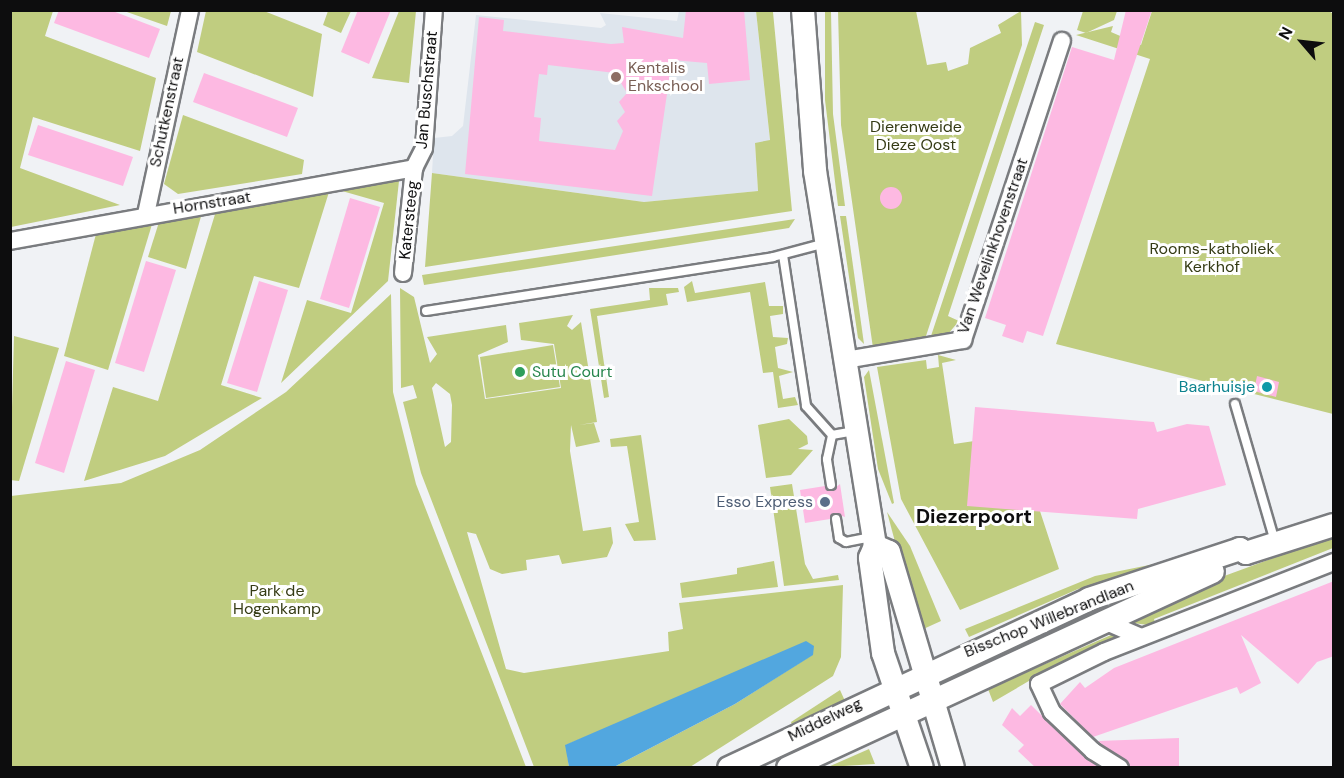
<!DOCTYPE html>
<html>
<head>
<meta charset="utf-8">
<style>
  body { margin:0 }
  #map { position:relative; width:1344px; height:778px; overflow:hidden; background:#f0f2f5; font-family:"DM Sans",sans-serif }
  div>[style] { position:absolute }
  [style*='--x'] { left:calc(var(--x)*1px); top:calc(var(--y)*1px); width:calc(var(--w)*1px); rotate:calc(var(--a)*1deg) }
  .built>* { inset:0; background:#dee5ed }
  .green>* { inset:0; background:#c0cd80 }
  .water>* { inset:0; background:#52a7df }
  .building>* { inset:0; background:#fdb9e2 }
  .round { border-radius:50% }
  .roads { filter:drop-shadow(2px 0 #7a7c7f) drop-shadow(-2px 0 #7a7c7f) drop-shadow(0 2px #7a7c7f) drop-shadow(0 -2px #7a7c7f) }
  .lane>* { height:8px; margin:-4px; padding:0 4px; transform-origin:4px; border-radius:4px; background:#fff }
  .street>* { height:16px; margin:-8px; padding:0 8px; transform-origin:8px; border-radius:8px; background:#fff }
  .secondary>* { height:22px; margin:-11px; padding:0 11px; transform-origin:11px; border-radius:11px; background:#fff }
  .dots>* { width:16px; height:16px; translate:-50% -50%; box-sizing:border-box; border:3px solid #fff; border-radius:50% }
  span { translate:-50% -50%; white-space:nowrap; text-align:center; line-height:1.15; -webkit-text-stroke:6px #fff; paint-order:stroke }
  .education-label { font-size:16px; color:#785e54 }
  .left { translate:0 -50%; text-align:left }
  .street-label { font-size:16px; color:#0d0d0e }
  .park-label { font-size:16px; color:#353b15 }
  .leisure-label { font-size:16px; color:#27864d }
  .culture-label { font-size:16px; color:#0d838f }
  .right { translate:-100% -50%; text-align:right }
  .service-label { font-size:16px; color:#4e5e75 }
  .quarter-label { font-size:20px; color:#0d0d0e; font-weight:700 }
  .frame { position:absolute; inset:0; border:12px solid #0d0d0e; pointer-events:none }
  .north { position:absolute; left:1272px; top:12px; width:60px; height:60px; -webkit-text-stroke:4px #fff; paint-order:stroke; rotate:298deg; font-size:16px; font-weight:700; line-height:24px; text-align:center; color:#0d0d0e }
  .north::after { content:''; display:block; margin:auto; width:21px; height:27px; background:#0d0d0e; clip-path:polygon(50% 0,100% 100%,50% 72%,0 100%) }
</style>
</head>
<body>
<div id="map">
  <div class="built">
    <div style="clip-path:polygon(679px 11px,756px 11px,770px 141px,755px 144px,758px 191px,644px 202px,432px 173px,434px 138px,452px 136px,463px 126px,476px 15px,601px 28px,606px 25px,600px 13px,677px 21px)"></div>
  </div>
  <div class="green">
    <div style="clip-path:polygon(11px 10px,53px 11px,45px 36px,156px 78px,140px 151px,33px 117px,20px 168px,120px 205px,11px 227px)"></div>
    <div style="clip-path:polygon(1328px 10px,1333px 14px,1333px 414px,1056px 344px,1150px 59px,1076px 35px,1113px 26px,1111px 32px,1141px 45px,1152px 11px)"></div>
    <div style="clip-path:polygon(124px 11px,171px 10px,171px 11px,167px 26px)"></div>
    <div style="clip-path:polygon(206px 11px,264px 11px,322px 34px,313px 97px,197px 52px)"></div>
    <div style="clip-path:polygon(328px 11px,351px 11px,341px 33px,323px 25px)"></div>
    <div style="clip-path:polygon(399px 11px,416px 11px,409px 83px,372px 78px)"></div>
    <div style="clip-path:polygon(756px 11px,773px 12px,792px 211px,425px 267px,432px 173px,644px 202px,758px 191px,755px 143px,770px 140px)"></div>
    <div style="clip-path:polygon(825px 11px,831px 11px,833px 114px,845px 206px,838px 206px,825px 100px)"></div>
    <div style="clip-path:polygon(838px 11px,916px 11px,927px 65px,946px 62px,948px 71px,968px 64px,970px 48px,1001px 33px,998px 25px,1021px 11px,1022px 45px,925px 339px,873px 348px,841px 125px)"></div>
    <div style="clip-path:polygon(1083px 11px,1083px 10px,1117px 11px,1114px 20px,1086px 33px,1077px 30px)"></div>
    <div style="clip-path:polygon(1035px 22px,1044px 25px,948px 316px,959px 321px,948px 334px,930px 339px)"></div>
    <div style="clip-path:polygon(183px 115px,304px 160px,302px 174px,178px 194px,164px 184px)"></div>
    <div style="clip-path:polygon(399px 181px,388px 281px,281px 383px,307px 300px,351px 313px,384px 203px,342px 191px)"></div>
    <div style="clip-path:polygon(329px 192px,299px 288px,254px 276px,221px 385px,262px 398px,165px 456px,84px 481px,113px 387px,158px 401px,216px 211px)"></div>
    <div style="clip-path:polygon(202px 213px,186px 269px,148px 257px,159px 222px)"></div>
    <div style="clip-path:polygon(840px 216px,846px 216px,864px 344px,858px 338px)"></div>
    <div style="clip-path:polygon(795px 219px,789px 228px,424px 285px,422px 275px)"></div>
    <div style="clip-path:polygon(153px 221px,108px 370px,64px 356px,96px 234px)"></div>
    <div style="clip-path:polygon(692px 281px,695px 293px,765px 282px,769px 306px,783px 306px,783px 314px,770px 316px,773px 337px,788px 338px,787px 344px,775px 347px,778px 368px,793px 372px,779px 376px,783px 399px,795px 397px,798px 405px,778px 408px,773px 372px,763px 373px,750px 292px,687px 302px,684px 287px)"></div>
    <div style="clip-path:polygon(evenodd,400px 288px,414px 297px,430px 363px,437px 354px,427px 337px,506px 325px,508px 342px,478px 355px,485px 399px,561px 388px,554px 344px,521px 340px,519px 323px,573px 315px,567px 326px,572px 330px,581px 322px,597px 422px,579px 425px,594px 423px,600px 442px,576px 447px,571px 425px,570px 451px,583px 531px,611px 527px,613px 543px,607px 557px,562px 564px,559px 555px,526px 560px,527px 570px,502px 574px,490px 569px,476px 534px,467px 532px,506px 669px,524px 673px,669px 651px,668px 632px,683px 629px,679px 603px,843px 585px,841px 657px,833px 676px,690px 767px,614px 767px,735px 704px,812px 655px,807px 644px,566px 745px,569px 767px,534px 767px,421px 473px,403px 402px,417px 398px,413px 385px,401px 388px,400px 288px,436px 383px,450px 394px,452px 405px,451px 442px,445px 447px,432px 388px,436px 383px)"></div>
    <div style="clip-path:polygon(649px 288px,678px 288px,679px 292px,666px 294px,668px 305px,597px 316px,609px 397px,604px 398px,590px 309px,650px 300px)"></div>
    <div style="clip-path:polygon(391px 294px,393px 392px,416px 484px,526px 767px,11px 767px,11px 496px,121px 483px,200px 450px,286px 392px)"></div>
    <div style="clip-path:polygon(14px 336px,59px 348px,19px 481px,10px 480px)"></div>
    <div style="clip-path:polygon(553px 345px,560px 387px,486px 398px,480px 357px)"></div>
    <div style="clip-path:polygon(938px 355px,956px 360px,942px 363px,954px 444px,1015px 435px,1059px 569px,960px 610px,901px 499px,877px 367px,926px 360px,927px 369px,939px 367px)"></div>
    <div style="clip-path:polygon(869px 370px,894px 503px,892px 504px,878px 469px,864px 377px)"></div>
    <div style="clip-path:polygon(789px 419px,807px 436px,808px 444px,798px 449px,813px 450px,791px 475px,766px 478px,758px 425px)"></div>
    <div style="clip-path:polygon(641px 435px,656px 540px,634px 541px,625px 524px,639px 522px,627px 446px,611px 447px,610px 439px)"></div>
    <div style="clip-path:polygon(792px 484px,805px 564px,813px 579px,838px 575px,839px 580px,784px 586px,770px 487px)"></div>
    <div style="clip-path:polygon(887px 512px,910px 546px,941px 621px,919px 631px)"></div>
    <div style="clip-path:polygon(1333px 536px,1333px 548px,1154px 619px,1156px 626px,1133px 623px,1132px 618px,1186px 590px)"></div>
    <div style="clip-path:polygon(774px 561px,778px 587px,682px 598px,680px 583px,737px 574px,737px 568px)"></div>
    <div style="clip-path:polygon(1169px 561px,1152px 572px,1078px 589px,969px 637px,965px 629px,1095px 576px)"></div>
    <div style="clip-path:polygon(1111px 635px,1120px 635px,1120px 641px,1046px 671px,993px 702px,988px 689px)"></div>
    <div style="clip-path:polygon(840px 690px,845px 701px,793px 728px,791px 722px)"></div>
    <div style="clip-path:polygon(869px 749px,875px 764px,828px 767px)"></div>
  </div>
  <div class="water">
    <div style="clip-path:polygon(806px 641px,814px 646px,813px 655px,735px 704px,614px 767px,569px 767px,565px 745px)"></div>
  </div>
  <div class="building">
    <div style="clip-path:polygon(59px 10px,110px 10px,160px 29px,149px 58px,54px 23px)"></div>
    <div style="clip-path:polygon(358px 10px,391px 10px,369px 64px,341px 52px)"></div>
    <div style="clip-path:polygon(evenodd,686px 10px,744px 10px,750px 80px,709px 84px,707px 63px,672px 60px,652px 196px,465px 174px,479px 17px,504px 20px,503px 31px,611px 44px,624px 43px,622px 27px,683px 38px,686px 10px,548px 65px,615px 73px,627px 93px,619px 102px,625px 112px,617px 121px,623px 131px,615px 150px,539px 141px,541px 118px,534px 117px,539px 74px,547px 75px,548px 65px)"></div>
    <div style="clip-path:polygon(1126px 10px,1152px 10px,1043px 336px,1027px 331px,1023px 343px,1002px 336px,1006px 325px,985px 318px,1072px 47px,1114px 60px)"></div>
    <div style="clip-path:polygon(204px 73px,298px 108px,287px 137px,193px 102px)"></div>
    <div style="clip-path:polygon(38px 125px,133px 157px,123px 186px,28px 155px)"></div>
    <div class="round" style="left:880px;top:187px;width:22px;height:22px"></div>
    <div style="clip-path:polygon(350px 198px,380px 207px,349px 308px,320px 299px)"></div>
    <div style="clip-path:polygon(146px 261px,176px 270px,144px 372px,115px 363px)"></div>
    <div style="clip-path:polygon(259px 281px,288px 290px,257px 392px,227px 383px)"></div>
    <div style="clip-path:polygon(66px 361px,95px 370px,64px 473px,35px 463px)"></div>
    <div style="clip-path:polygon(1257px 376px,1279px 382px,1276px 397px,1254px 391px)"></div>
    <div style="clip-path:polygon(975px 407px,1154px 422px,1157px 432px,1187px 424px,1209px 426px,1226px 485px,1138px 509px,1137px 519px,967px 506px)"></div>
    <div style="clip-path:polygon(840px 484px,845px 517px,834px 513px,830px 519px,805px 523px,800px 490px,825px 486px,831px 491px)"></div>
    <div style="clip-path:polygon(1334px 581px,1334px 656px,1317px 662px,1298px 684px,1241px 635px,1261px 683px,1240px 694px,1237px 687px,1093px 737px,1060px 704px,1080px 682px,1085px 688px,1114px 668px)"></div>
    <div style="clip-path:polygon(1031px 705px,1086px 759px,1100px 768px,1036px 768px,1018px 751px,1024px 745px,1002px 725px,1012px 708px,1020px 716px)"></div>
    <div style="clip-path:polygon(1179px 738px,1179px 768px,1130px 768px,1098px 741px)"></div>
  </div>
  <div class="roads">
    <div class="lane">
      <div style="--x:783;--y:255;--w:153;--a:81.3"></div>
      <div style="--x:806;--y:406;--w:39;--a:48"></div>
      <div style="--x:832;--y:435;--w:23;--a:-10"></div>
      <div style="--x:426;--y:311;--w:351;--a:-8.8"></div>
      <div style="--x:773;--y:257;--w:55;--a:-14.8"></div>
      <div style="--x:1235;--y:404;--w:144;--a:73.8"></div>
      <div style="--x:831;--y:485;--w:26;--a:-99"></div>
      <div style="--x:827;--y:459;--w:25;--a:-78"></div>
      <div style="--x:836;--y:519;--w:19;--a:81"></div>
      <div style="--x:839;--y:538;--w:8;--a:30"></div>
      <div style="--x:846;--y:542;--w:26;--a:-11"></div>
    </div>
    <div class="street">
      <div style="--x:414;--y:168;--w:22;--a:-63"></div>
      <div style="--x:424;--y:148;--w:138;--a:-85.9"></div>
      <div style="--x:146;--y:214;--w:209;--a:-77.8"></div>
      <div style="--x:10;--y:241;--w:411;--a:-10.2"></div>
      <div style="--x:403;--y:273;--w:106;--a:-84"></div>
      <div style="--x:845;--y:360;--w:120;--a:-9.6"></div>
      <div style="--x:963;--y:340;--w:315;--a:-71.7"></div>
      <div style="--x:1104;--y:621;--w:40;--a:23.4"></div>
      <div style="--x:1120;--y:768;--w:32;--a:-148"></div>
      <div style="--x:1093;--y:751;--w:57;--a:-136.4"></div>
      <div style="--x:1052;--y:712;--w:31;--a:-115"></div>
      <div style="--x:1039;--y:684;--w:72;--a:-26.2"></div>
      <div style="--x:1104;--y:652;--w:247;--a:-21.4"></div>
    </div>
    <div class="secondary">
      <div style="--x:803;--y:10;--w:161;--a:85.7"></div>
      <div style="--x:815;--y:171;--w:380;--a:80.9"></div>
      <div style="--x:875;--y:546;--w:13;--a:113"></div>
      <div style="--x:870;--y:558;--w:96;--a:82.2"></div>
      <div style="--x:883;--y:653;--w:121;--a:71.3"></div>
      <div style="--x:875;--y:546;--w:15;--a:23"></div>
      <div style="--x:889;--y:552;--w:225;--a:73.5"></div>
      <div style="--x:1246;--y:553;--w:92;--a:-17.7"></div>
      <div style="--x:729;--y:768;--w:398;--a:-25.1"></div>
      <div style="--x:1089;--y:599;--w:159;--a:-18.3"></div>
      <div style="--x:1240;--y:549;--w:7;--a:34"></div>
      <div style="--x:788;--y:768;--w:468;--a:-24.8"></div>
    </div>
  </div>
  <div class="dots">
    <div style="left:616px;top:77px;background:#8d6e63"></div>
    <div style="left:520px;top:372px;background:#2e9e5b"></div>
    <div style="left:1267px;top:387px;background:#0f9aa8"></div>
    <div style="left:825px;top:502px;background:#5c6f8a"></div>
  </div>
  <div class="education-label">
    <span class="left" style="left:628px;top:77px">Kentalis<br>Enkschool</span>
  </div>
  <div class="street-label">
    <span style="left:427px;top:90px;rotate:-85deg">Jan Buschstraat</span>
    <span style="left:167px;top:112px;rotate:-78deg">Schutkenstraat</span>
    <span style="left:212px;top:203px;rotate:-9deg">Hornstraat</span>
    <span style="left:409px;top:220px;rotate:-84deg">Katersteeg</span>
    <span style="left:993px;top:246px;rotate:-71deg">Van Wevelinkhovenstraat</span>
    <span style="left:1049px;top:619px;rotate:-22deg">Bisschop Willebrandlaan</span>
    <span style="left:825px;top:720px;rotate:-26deg">Middelweg</span>
  </div>
  <div class="park-label">
    <span style="left:916px;top:136px">Dierenweide<br>Dieze Oost</span>
    <span style="left:1212px;top:258px">Rooms-katholiek<br>Kerkhof</span>
    <span style="left:277px;top:600px">Park de<br>Hogenkamp</span>
  </div>
  <div class="leisure-label">
    <span class="left" style="left:532px;top:372px">Sutu Court</span>
  </div>
  <div class="culture-label">
    <span class="right" style="left:1255px;top:387px">Baarhuisje</span>
  </div>
  <div class="service-label">
    <span class="right" style="left:813px;top:502px">Esso Express</span>
  </div>
  <div class="quarter-label">
    <span style="left:974px;top:516px">Diezerpoort</span>
  </div>
  <div class="frame"></div>
  <div class="north">N</div>
</div>
</body>
</html>
